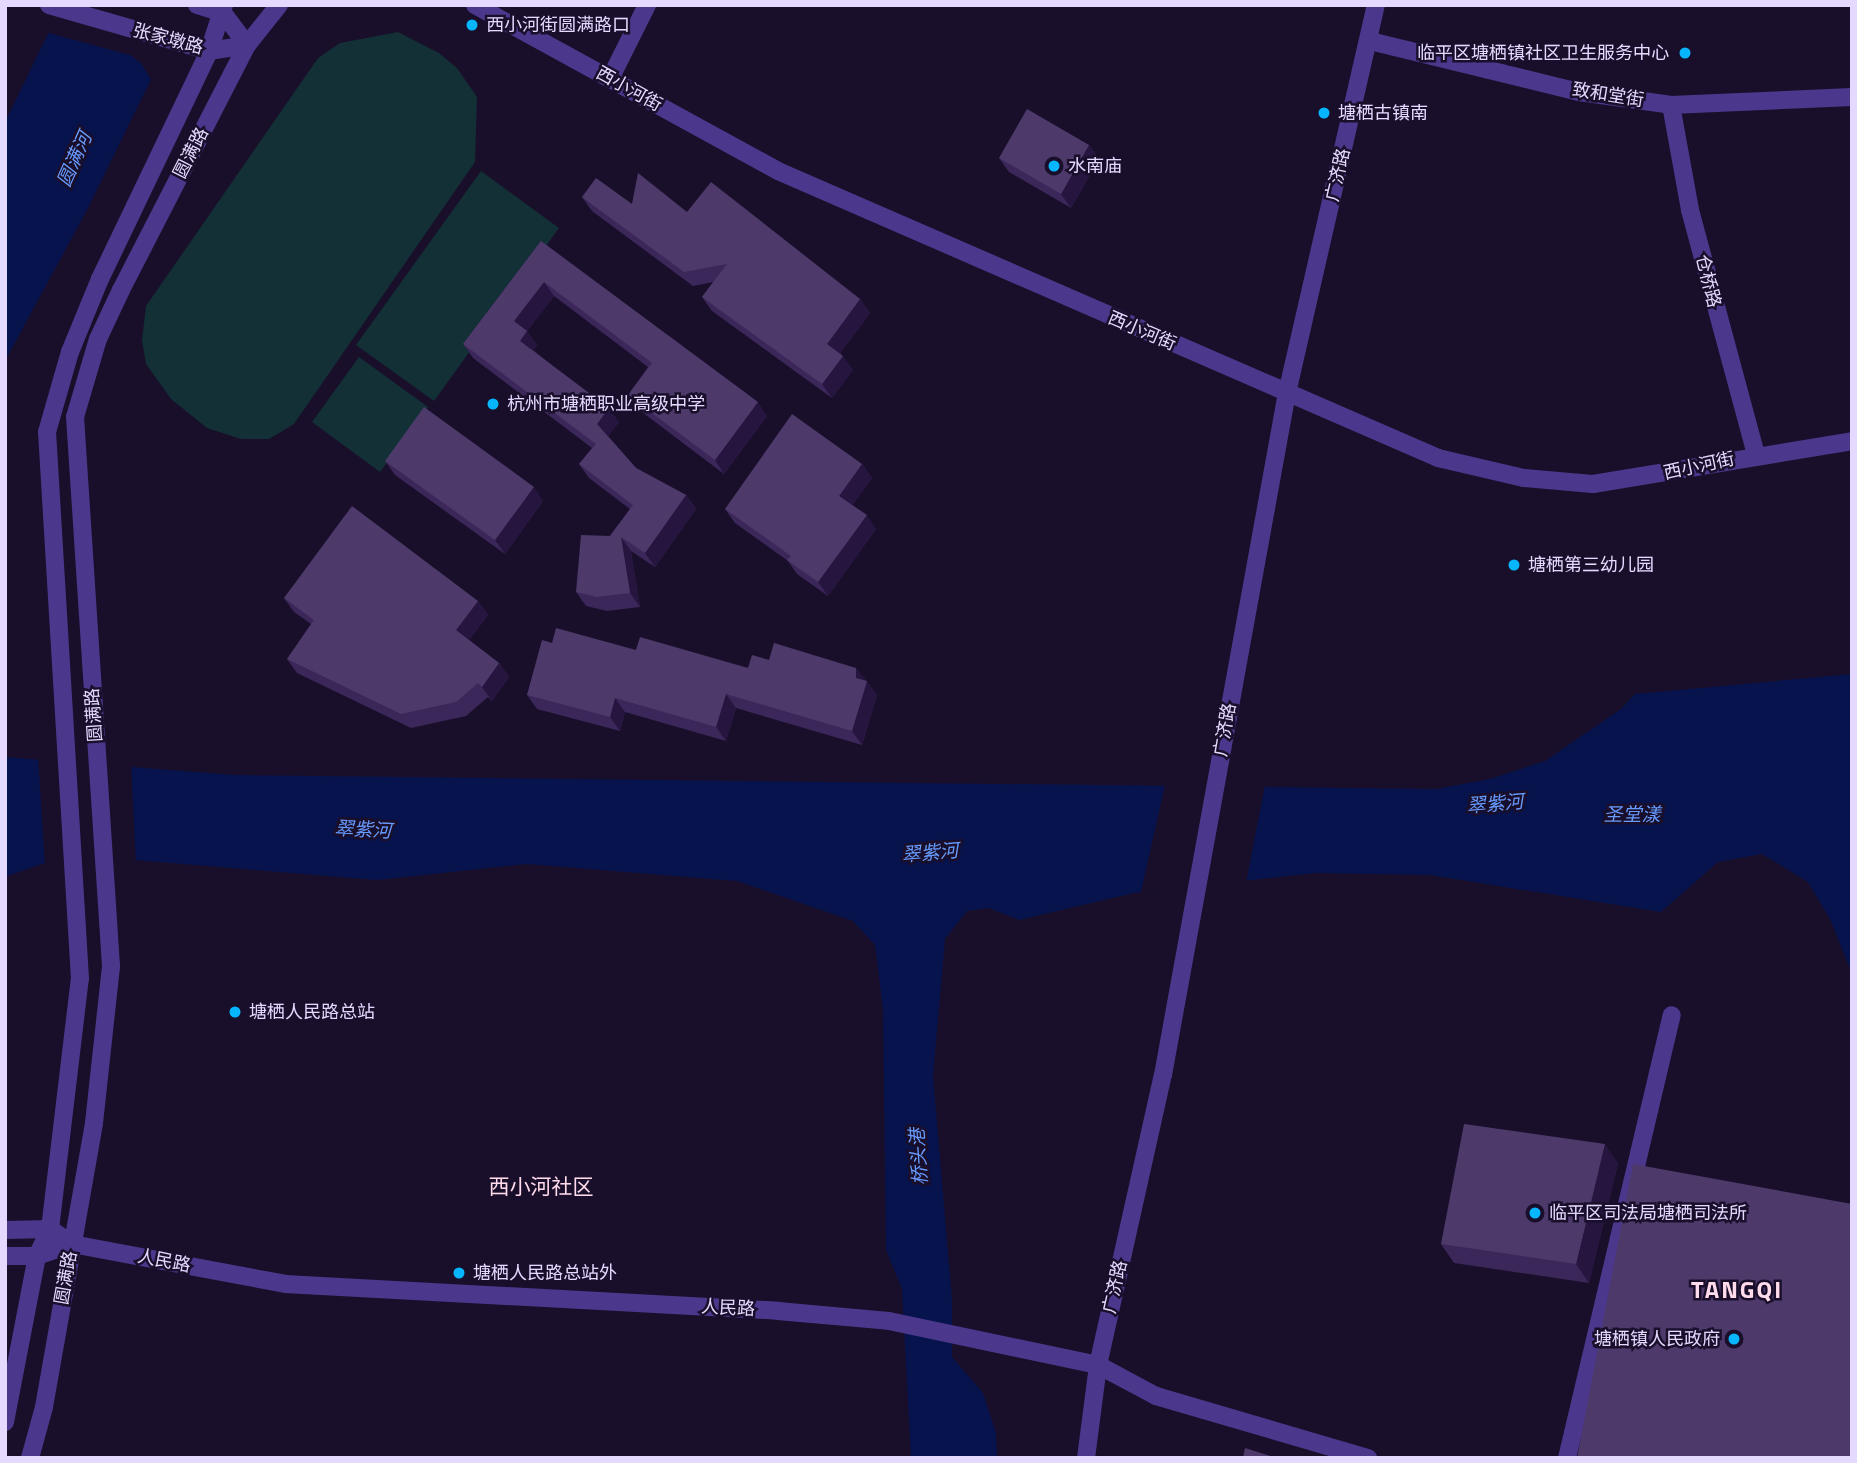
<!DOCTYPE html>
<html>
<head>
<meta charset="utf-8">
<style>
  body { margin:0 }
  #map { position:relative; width:1857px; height:1463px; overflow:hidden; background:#190f2b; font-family:"Titillium Web","Noto Sans SC",sans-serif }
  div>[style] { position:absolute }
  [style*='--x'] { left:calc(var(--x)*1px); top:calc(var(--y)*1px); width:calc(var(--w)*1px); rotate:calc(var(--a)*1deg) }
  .green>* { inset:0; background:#123035 }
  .water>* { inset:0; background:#07134c }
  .pier>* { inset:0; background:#190f2b }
  .minor>* { height:18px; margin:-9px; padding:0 9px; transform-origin:9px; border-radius:9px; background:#4b388d }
  .wall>* { inset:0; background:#3b2759 }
  .shaded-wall>* { inset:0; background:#26163f }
  .building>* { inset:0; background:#4d3a6b }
  .dots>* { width:19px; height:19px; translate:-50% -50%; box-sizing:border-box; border:4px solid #190f2b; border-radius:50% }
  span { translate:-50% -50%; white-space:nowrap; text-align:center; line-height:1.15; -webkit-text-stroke:5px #190f2b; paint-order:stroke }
  .poi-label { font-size:18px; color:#e5d9ff }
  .left { translate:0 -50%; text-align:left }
  .right { translate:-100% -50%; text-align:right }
  .street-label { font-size:18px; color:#e5d9ff }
  .water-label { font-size:19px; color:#679bff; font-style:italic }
  .quarter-label { font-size:21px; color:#ffdbeb }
  .district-label { font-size:24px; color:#ffdbeb; font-weight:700; letter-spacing:2px }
  .frame { position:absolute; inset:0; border:7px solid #e5d9ff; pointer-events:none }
</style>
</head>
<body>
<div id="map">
  <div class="green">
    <div style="clip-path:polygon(398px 32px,439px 53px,457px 68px,477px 97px,475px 162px,294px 424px,269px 439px,241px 439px,207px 428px,171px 399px,146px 364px,142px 340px,146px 306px,318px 58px,340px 43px)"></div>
    <div style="clip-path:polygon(481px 171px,559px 228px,434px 401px,356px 345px)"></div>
    <div style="clip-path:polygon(359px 357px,428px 407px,380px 472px,312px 422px)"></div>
  </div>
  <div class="water">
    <div style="clip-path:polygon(62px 5px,183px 14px,88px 208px,5px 361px,5px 122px)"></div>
    <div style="clip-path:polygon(1852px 674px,1852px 974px,1831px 921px,1808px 882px,1762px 854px,1718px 862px,1661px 912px,1430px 875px,1316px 873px,1134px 893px,1019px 920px,989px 908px,967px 911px,945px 939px,933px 1076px,952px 1300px,952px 1357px,983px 1393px,996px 1433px,997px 1458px,911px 1458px,902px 1289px,886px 1250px,883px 1009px,875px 945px,853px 921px,737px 881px,527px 864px,377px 880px,85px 856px,47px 862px,5px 877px,5px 757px,234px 775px,1436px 789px,1490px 779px,1545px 761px,1621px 709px,1635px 694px)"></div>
  </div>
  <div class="pier">
    <div style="clip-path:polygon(58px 5px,187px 5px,153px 83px,141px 63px,130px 55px,45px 32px)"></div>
    <div style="clip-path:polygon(38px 756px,131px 762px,136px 865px,86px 860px,45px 867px)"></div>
    <div style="clip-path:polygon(1165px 785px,1265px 785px,1246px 883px,1141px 892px)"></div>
  </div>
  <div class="minor">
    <div style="--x:49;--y:5;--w:166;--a:16"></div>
    <div style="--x:209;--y:51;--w:38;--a:-9"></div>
    <div style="--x:197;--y:5;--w:27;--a:17"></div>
    <div style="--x:475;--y:5;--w:345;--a:28.7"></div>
    <div style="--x:778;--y:171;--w:720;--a:23.5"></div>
    <div style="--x:1438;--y:458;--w:88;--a:13.1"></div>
    <div style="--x:1524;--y:478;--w:69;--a:5"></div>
    <div style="--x:1593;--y:484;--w:263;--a:-9.4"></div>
    <div style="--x:223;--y:13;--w:40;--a:53"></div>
    <div style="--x:1370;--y:41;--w:215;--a:13.7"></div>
    <div style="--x:1579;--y:92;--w:93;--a:8"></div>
    <div style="--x:1671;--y:105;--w:181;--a:-2.5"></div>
    <div style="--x:610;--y:79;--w:83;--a:-63.4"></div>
    <div style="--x:1671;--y:105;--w:107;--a:79.7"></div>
    <div style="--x:1690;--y:210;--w:253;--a:74.9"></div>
    <div style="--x:5;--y:1230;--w:45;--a:-1.3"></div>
    <div style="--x:50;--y:1229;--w:27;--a:34"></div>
    <div style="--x:72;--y:1244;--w:217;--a:10.6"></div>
    <div style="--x:285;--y:1284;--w:494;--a:3.1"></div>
    <div style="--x:778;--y:1311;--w:111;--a:5.1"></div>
    <div style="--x:889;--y:1321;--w:214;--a:11.9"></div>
    <div style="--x:1098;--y:1365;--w:66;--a:28.1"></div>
    <div style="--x:1156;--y:1396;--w:221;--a:16.3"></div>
    <div style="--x:5;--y:1256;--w:32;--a:0"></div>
    <div style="--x:37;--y:1256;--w:37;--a:-19"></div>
    <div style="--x:5;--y:1422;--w:169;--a:-79.1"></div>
    <div style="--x:37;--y:1256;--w:30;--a:-64"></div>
    <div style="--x:50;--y:1229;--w:252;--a:-83.2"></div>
    <div style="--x:80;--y:979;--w:548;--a:-93.45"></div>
    <div style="--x:47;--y:432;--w:83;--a:-74"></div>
    <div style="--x:70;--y:352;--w:79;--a:-67.7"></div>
    <div style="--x:100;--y:279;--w:253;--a:-64.4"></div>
    <div style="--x:209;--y:51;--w:48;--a:-71.9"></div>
    <div style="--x:30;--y:1458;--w:53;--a:-74.6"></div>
    <div style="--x:44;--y:1407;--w:288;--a:-80"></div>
    <div style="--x:94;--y:1123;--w:158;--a:-83.8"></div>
    <div style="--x:111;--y:966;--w:550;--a:-93.75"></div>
    <div style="--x:75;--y:417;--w:81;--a:-73.6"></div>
    <div style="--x:98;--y:339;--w:54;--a:-64.9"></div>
    <div style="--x:121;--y:290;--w:276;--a:-62.8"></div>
    <div style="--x:247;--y:45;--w:51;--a:-51.3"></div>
    <div style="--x:1086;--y:1458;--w:94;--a:-82.6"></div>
    <div style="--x:1098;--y:1365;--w:297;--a:-77.4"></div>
    <div style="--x:1163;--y:1075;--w:693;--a:-79.7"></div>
    <div style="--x:1287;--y:393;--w:398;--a:-77.1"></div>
    <div style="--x:1567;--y:1458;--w:455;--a:-76.7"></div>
  </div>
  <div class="wall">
    <div style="clip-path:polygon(1089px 145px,1099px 159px,1071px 208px,1009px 172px,999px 158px)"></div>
    <div style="clip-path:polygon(582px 197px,687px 212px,860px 299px,870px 313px,840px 353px,853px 370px,832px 398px,712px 311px,702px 297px,713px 282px,693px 286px,592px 211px)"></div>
    <div style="clip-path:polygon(541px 241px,767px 416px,724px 474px,638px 409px,628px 395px,648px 367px,554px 296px,527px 331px,537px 345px,533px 350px,619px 422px,608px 436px,636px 468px,686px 495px,696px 509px,655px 567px,631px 551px,640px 607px,607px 611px,586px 606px,576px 592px,610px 536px,630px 509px,589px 478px,579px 464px,592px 448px,473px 358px,463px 344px)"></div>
    <div style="clip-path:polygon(385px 461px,543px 501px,505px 554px,395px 475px)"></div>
    <div style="clip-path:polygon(862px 464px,872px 478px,852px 505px,876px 529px,828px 596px,797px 574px,788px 561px,735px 523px,725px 509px)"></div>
    <div style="clip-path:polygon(284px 598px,478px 601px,488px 615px,469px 640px,499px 663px,509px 677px,492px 701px,488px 697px,466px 716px,411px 728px,297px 673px,287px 659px,311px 624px,294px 612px)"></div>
    <div style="clip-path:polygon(552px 643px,636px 650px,748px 668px,769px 660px,856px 668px,877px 695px,862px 745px,736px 708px,726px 741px,625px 712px,620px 731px,537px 709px,527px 695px)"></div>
    <div style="clip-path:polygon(1618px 1163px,1589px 1283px,1454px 1263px,1441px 1244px)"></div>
  </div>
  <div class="shaded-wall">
    <div style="clip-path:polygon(1089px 145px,1099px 159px,1071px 208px,1061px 194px)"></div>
    <div style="clip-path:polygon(544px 282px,554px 296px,527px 331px,537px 345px,529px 355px,520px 341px,514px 321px)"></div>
    <div style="clip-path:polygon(860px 299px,870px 313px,836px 358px,827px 344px)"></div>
    <div style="clip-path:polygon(843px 356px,853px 370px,832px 398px,822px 384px)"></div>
    <div style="clip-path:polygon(758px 402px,767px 416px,724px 474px,715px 460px)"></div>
    <div style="clip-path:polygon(609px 408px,619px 422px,607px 438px,597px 424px)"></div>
    <div style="clip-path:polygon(862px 464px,872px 478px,849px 510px,839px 496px)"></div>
    <div style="clip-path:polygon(534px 487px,543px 501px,505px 554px,495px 540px)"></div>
    <div style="clip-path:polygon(686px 495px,696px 509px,655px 567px,645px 553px)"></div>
    <div style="clip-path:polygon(867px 515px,876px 529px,828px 596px,818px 582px)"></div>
    <div style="clip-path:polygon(621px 537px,631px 551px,640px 607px,630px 593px)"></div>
    <div style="clip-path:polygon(478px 601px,488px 615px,466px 644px,456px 630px)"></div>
    <div style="clip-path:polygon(499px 663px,509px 677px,492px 701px,482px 687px)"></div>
    <div style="clip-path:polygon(856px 668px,877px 695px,862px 745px,852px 731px)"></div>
    <div style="clip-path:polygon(726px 694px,736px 708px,726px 741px,716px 727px)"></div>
    <div style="clip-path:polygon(615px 698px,625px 712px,620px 731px,610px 717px)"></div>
    <div style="clip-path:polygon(1605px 1144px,1618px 1163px,1589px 1283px,1576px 1264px)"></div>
  </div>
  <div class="building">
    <div style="clip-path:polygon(1027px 109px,1089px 145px,1061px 194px,999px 158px)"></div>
    <div style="clip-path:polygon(638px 173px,687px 212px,711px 182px,860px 299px,827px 344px,843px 356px,822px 384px,702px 297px,727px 264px,684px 272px,582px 197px,596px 178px,632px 204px)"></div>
    <div style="clip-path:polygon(541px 241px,758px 402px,715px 460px,628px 395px,652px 363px,544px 282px,514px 321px,527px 331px,520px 341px,609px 408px,597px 424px,636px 468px,686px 495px,645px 553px,621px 537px,630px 593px,597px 597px,576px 592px,581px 535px,610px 536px,633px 505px,579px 464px,596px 444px,463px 344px)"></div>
    <div style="clip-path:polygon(424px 407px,534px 487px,495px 540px,385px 461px)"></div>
    <div style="clip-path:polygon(792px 414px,862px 464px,839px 496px,867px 515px,818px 582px,787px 560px,791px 556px,725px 509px)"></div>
    <div style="clip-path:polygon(352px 506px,478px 601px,456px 630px,499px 663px,482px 687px,478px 683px,456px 702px,401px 714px,287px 659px,314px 620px,284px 598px)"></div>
    <div style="clip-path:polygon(556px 628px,636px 650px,640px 637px,748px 668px,752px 655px,769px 660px,774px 643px,856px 668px,856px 678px,867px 681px,852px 731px,726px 694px,716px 727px,615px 698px,610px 717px,527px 695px,542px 640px,552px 643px)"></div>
    <div style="clip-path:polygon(1464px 1124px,1605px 1144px,1576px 1264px,1441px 1244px)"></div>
    <div style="clip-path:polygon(1633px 1164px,1852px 1204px,1852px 1458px,1577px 1458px)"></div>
    <div style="clip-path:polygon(1245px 1448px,1277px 1458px,1243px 1458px)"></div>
  </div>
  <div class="dots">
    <div style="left:472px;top:25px;background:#05b6ff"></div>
    <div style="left:1685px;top:53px;background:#05b6ff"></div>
    <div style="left:1324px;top:113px;background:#05b6ff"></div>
    <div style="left:1054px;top:166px;background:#05b6ff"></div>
    <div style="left:493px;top:404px;background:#05b6ff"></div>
    <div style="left:1514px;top:565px;background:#05b6ff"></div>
    <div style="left:235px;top:1012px;background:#05b6ff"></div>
    <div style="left:1535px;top:1213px;background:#05b6ff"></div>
    <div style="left:459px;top:1273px;background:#05b6ff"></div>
    <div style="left:1734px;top:1339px;background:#05b6ff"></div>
  </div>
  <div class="poi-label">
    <span class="left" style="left:486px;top:25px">西小河街圆满路口</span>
    <span class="right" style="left:1669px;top:53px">临平区塘栖镇社区卫生服务中心</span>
    <span class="left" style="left:1338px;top:113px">塘栖古镇南</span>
    <span class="left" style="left:1068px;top:166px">水南庙</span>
    <span class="left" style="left:507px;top:404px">杭州市塘栖职业高级中学</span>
    <span class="left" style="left:1528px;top:565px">塘栖第三幼儿园</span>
    <span class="left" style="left:249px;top:1012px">塘栖人民路总站</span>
    <span class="left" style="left:1549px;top:1213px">临平区司法局塘栖司法所</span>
    <span class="left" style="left:473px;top:1273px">塘栖人民路总站外</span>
    <span class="right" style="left:1720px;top:1339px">塘栖镇人民政府</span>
  </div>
  <div class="street-label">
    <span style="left:168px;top:39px;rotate:15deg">张家墩路</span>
    <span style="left:629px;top:89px;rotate:29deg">西小河街</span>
    <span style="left:1608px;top:95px;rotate:9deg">致和堂街</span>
    <span style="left:191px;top:153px;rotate:-63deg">圆满路</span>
    <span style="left:1338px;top:175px;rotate:-77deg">广济路</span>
    <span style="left:1708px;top:281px;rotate:76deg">仓桥路</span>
    <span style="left:1142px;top:331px;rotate:23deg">西小河街</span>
    <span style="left:1699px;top:466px;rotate:-12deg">西小河街</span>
    <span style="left:94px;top:715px;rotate:-94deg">圆满路</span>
    <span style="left:1225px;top:730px;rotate:-80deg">广济路</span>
    <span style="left:164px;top:1261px;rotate:11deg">人民路</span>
    <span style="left:66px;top:1278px;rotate:-80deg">圆满路</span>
    <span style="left:1115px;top:1287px;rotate:-77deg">广济路</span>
    <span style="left:728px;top:1308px;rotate:3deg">人民路</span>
  </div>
  <div class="water-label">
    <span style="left:74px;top:159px;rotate:-66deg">圆满河</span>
    <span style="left:1495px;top:803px;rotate:-5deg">翠紫河</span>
    <span style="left:1632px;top:814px">圣堂漾</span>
    <span style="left:363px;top:829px;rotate:3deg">翠紫河</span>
    <span style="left:930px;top:852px;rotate:-5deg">翠紫河</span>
    <span style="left:918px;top:1157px;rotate:-94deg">桥头港</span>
  </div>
  <div class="quarter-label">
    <span style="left:541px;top:1186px">西小河社区</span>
  </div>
  <div class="district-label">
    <span style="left:1737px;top:1290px">TANGQI</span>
  </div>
  <div class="frame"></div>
</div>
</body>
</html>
